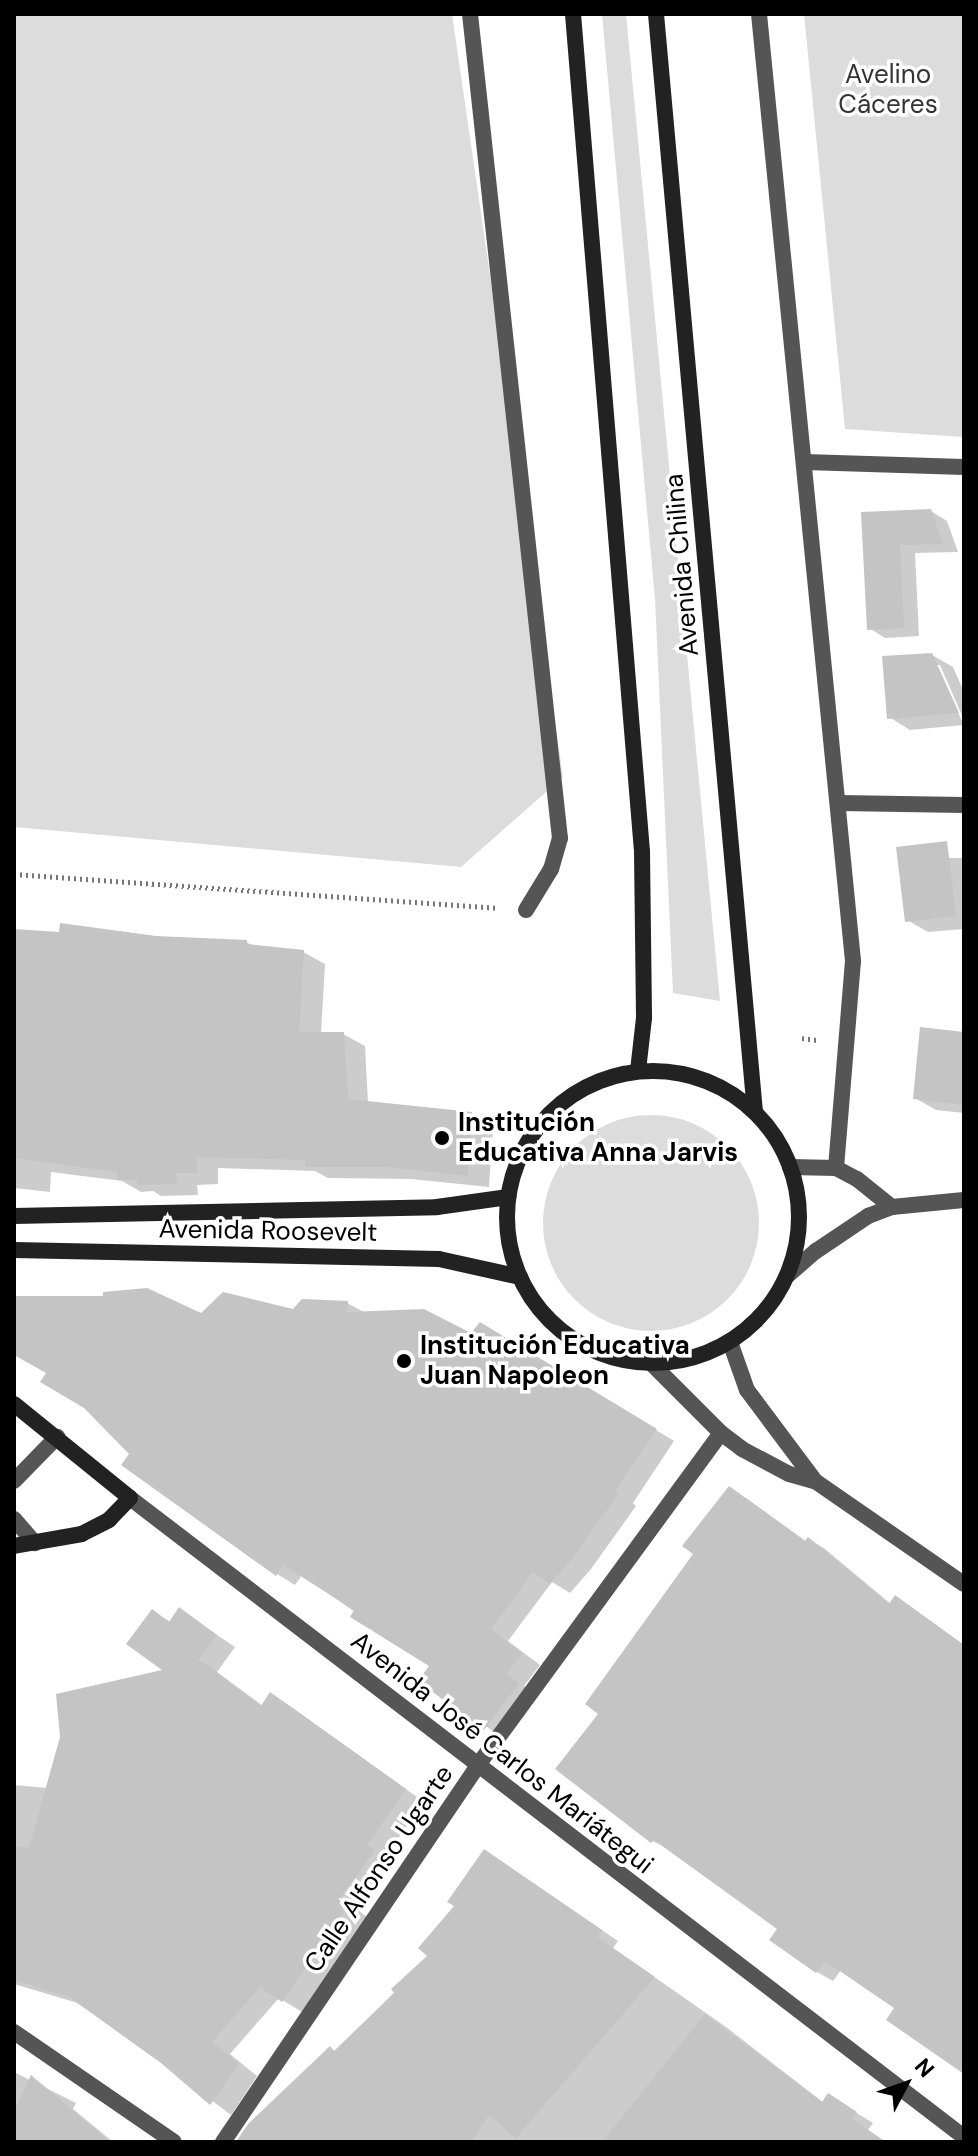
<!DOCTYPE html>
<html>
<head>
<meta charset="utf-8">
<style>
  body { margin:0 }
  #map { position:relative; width:978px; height:2156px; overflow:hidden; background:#fff; font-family:"DM Sans",sans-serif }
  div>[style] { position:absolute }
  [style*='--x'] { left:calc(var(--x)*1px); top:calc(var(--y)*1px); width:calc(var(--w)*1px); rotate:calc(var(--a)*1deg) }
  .green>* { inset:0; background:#dcdcdc }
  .round { border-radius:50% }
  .shadow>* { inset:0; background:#0003 }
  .building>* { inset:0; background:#c4c4c4 }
  .path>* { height:5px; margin-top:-2.5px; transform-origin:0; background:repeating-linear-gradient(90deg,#777 0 2px,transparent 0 6px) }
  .service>* { height:16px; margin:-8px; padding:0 8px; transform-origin:8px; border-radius:8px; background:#555 }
  .minor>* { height:16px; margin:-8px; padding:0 8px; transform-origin:8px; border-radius:8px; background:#555 }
  .tertiary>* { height:16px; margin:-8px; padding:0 8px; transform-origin:8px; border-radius:8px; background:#555 }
  .secondary>* { height:16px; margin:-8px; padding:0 8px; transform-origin:8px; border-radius:8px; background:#222 }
  .secondary>.ring { margin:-8px; padding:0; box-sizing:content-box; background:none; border:16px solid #222; border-radius:50% }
  .dots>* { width:22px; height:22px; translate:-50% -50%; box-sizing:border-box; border:4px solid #fff; border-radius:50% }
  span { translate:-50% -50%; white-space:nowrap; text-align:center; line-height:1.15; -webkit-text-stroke:7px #fff; paint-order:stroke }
  .park-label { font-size:26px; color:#333 }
  .street-label { font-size:26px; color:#000 }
  .poi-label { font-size:26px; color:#000; font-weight:700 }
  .left { translate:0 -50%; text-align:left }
  .frame { position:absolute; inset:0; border:16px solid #000; pointer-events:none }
  .north { position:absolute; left:866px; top:2044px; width:80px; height:80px; -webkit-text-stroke:6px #fff; paint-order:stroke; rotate:49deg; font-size:22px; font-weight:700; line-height:32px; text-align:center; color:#000 }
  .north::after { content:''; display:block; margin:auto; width:28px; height:36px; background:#000; clip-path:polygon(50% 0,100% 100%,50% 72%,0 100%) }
</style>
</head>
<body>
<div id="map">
  <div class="green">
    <div style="clip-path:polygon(14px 14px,452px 14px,563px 777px,461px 867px,14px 827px)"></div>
    <div style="clip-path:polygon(602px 14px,626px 14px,720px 1001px,673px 993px,655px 599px)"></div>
    <div style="clip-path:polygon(804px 14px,964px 14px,964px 437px,845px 429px)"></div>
    <div class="round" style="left:543px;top:1115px;width:216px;height:216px"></div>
  </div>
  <div class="shadow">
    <div style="clip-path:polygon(931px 511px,947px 521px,958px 552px,915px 553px,919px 636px,885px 638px,869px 628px,863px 513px)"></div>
    <div style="clip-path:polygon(932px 655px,953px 667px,964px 692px,964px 720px,940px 665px,935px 665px,964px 725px,910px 730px,889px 717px)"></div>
    <div style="clip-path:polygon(899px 858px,964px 858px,964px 929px,928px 932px,907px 920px)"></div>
    <div style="clip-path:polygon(14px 931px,246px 942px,255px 947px,303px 952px,325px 964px,321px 1034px,343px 1034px,365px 1046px,368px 1103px,472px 1114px,493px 1127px,489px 1187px,411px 1179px,328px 1178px,315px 1171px,218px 1168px,218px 1184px,197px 1185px,198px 1195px,161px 1196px,153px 1191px,141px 1192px,122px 1181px,51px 1172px,50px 1192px,14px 1188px)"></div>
    <div style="clip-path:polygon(964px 1034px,964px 1113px,936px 1110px,915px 1098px)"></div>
    <div style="clip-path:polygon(14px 1298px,201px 1315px,294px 1311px,347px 1303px,366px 1313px,472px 1335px,499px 1335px,674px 1441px,633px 1503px,636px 1506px,591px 1569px,570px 1593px,552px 1582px,508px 1641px,540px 1665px,524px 1686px,536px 1695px,504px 1739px,421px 1680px,432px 1666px,302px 1575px,295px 1585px,277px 1574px,131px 1454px,48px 1372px,14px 1353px)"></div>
    <div style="clip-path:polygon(746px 1498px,807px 1542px,809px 1539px,825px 1549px,891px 1604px,896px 1598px,964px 1645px,964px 2070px,897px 2007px,841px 1970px,833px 1981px,817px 1972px,780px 1928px,670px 1849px,652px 1841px,601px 1713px)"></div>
    <div style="clip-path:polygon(180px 1610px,235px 1647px,217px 1672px,263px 1706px,270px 1695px,290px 1706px,424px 1802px,385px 1857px,393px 1862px,358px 1910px,367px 1917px,302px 2012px,279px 1998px,230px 2054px,257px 2076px,231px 2115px,84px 2005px,14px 1984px,14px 1785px,48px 1788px,166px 1671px,152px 1611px,171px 1622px)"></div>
    <div style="clip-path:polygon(501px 1862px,618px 1941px,613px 1948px,726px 2027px,824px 2103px,845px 2106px,873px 2123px,868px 2130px,884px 2142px,252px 2142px,330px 2048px,336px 2052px,430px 1956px)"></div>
    <div style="clip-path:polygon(14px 2072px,76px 2103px,73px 2109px,113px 2142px,14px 2142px)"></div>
  </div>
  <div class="building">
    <div style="clip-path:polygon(931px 509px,943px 544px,900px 545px,904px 628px,867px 630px,861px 512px)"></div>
    <div style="clip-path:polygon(932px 653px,959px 713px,887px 719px,882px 656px)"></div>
    <div style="clip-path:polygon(947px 841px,956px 916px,905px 922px,896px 847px)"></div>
    <div style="clip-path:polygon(60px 923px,156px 936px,247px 940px,247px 944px,304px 950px,299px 1032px,344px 1032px,348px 1099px,472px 1112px,468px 1176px,387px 1167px,305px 1167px,305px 1160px,197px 1157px,197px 1173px,176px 1173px,177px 1184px,137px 1185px,137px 1180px,118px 1180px,117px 1172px,14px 1158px,14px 929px,59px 932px)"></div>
    <div style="clip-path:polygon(920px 1027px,964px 1032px,964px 1105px,913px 1099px)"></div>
    <div style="clip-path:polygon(147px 1288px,201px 1313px,223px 1292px,293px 1309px,302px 1299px,348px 1301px,347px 1312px,424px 1309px,471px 1333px,480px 1322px,657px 1429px,615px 1491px,619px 1493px,572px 1559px,550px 1584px,533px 1572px,491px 1629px,522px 1653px,507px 1674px,519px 1683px,484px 1730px,418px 1681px,429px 1666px,350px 1617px,354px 1610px,283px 1565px,276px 1576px,121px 1465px,129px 1454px,84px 1408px,40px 1382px,46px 1373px,14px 1355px,14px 1296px,103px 1296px,103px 1292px)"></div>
    <div style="clip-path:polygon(729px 1486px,805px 1541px,808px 1537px,889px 1604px,895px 1595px,964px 1645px,964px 2074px,886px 2020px,894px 2008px,825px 1961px,816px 1973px,769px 1940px,777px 1929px,654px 1840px,651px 1843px,555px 1769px,598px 1714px,585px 1704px,693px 1554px,682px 1546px)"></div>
    <div style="clip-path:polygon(179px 1607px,217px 1635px,197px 1662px,202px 1661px,261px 1706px,270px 1692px,406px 1789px,367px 1845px,375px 1850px,340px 1898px,349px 1905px,282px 2002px,260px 1987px,212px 2042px,239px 2064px,210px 2105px,161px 2063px,69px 1997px,14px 1980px,14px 1846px,29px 1848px,60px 1737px,56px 1694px,162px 1670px,126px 1644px,152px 1609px,169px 1622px)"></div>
    <div style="clip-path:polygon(484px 1849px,602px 1930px,597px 1937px,655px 1977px,516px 2138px,489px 2115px,471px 2142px,236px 2142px,248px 2124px,330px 2046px,334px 2051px,394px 1993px,391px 1989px,427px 1956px,418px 1948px,454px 1906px,447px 1902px)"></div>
    <div style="clip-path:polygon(705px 2014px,822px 2102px,828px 2093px,857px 2112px,852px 2119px,886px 2142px,602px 2142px)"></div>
    <div style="clip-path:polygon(31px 2075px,110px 2142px,14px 2142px,14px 2111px)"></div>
  </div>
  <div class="path">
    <div style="--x:14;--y:874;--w:483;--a:4"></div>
    <div style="--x:802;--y:1038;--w:15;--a:8"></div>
  </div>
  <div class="service">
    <div style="--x:470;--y:14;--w:829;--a:83.77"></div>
    <div style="--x:560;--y:838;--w:32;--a:106"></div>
    <div style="--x:551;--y:869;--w:48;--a:121.4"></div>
    <div style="--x:14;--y:1481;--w:62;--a:-45.7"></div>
    <div style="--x:14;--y:1519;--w:32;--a:49"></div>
  </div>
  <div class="minor">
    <div style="--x:759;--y:14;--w:952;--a:84.33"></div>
    <div style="--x:853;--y:961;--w:208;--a:94.7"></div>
    <div style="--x:805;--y:462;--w:159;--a:1.8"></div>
    <div style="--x:839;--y:803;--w:125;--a:0.9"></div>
    <div style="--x:14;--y:2032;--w:194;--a:34.5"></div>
    <div style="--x:223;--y:2142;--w:455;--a:-55.9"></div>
    <div style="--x:478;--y:1765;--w:411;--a:-53.8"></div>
  </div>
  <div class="tertiary">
    <div style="--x:790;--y:1167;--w:46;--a:1.2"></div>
    <div style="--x:836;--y:1168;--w:24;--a:28"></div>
    <div style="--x:857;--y:1179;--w:45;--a:38.7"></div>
    <div style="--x:787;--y:1276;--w:38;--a:-41"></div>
    <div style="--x:816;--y:1251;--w:63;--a:-33.9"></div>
    <div style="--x:868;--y:1216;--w:26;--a:-21"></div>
    <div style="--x:892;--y:1207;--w:72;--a:-5.6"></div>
    <div style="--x:730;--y:1342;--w:51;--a:70.5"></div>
    <div style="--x:747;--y:1390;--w:114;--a:53.2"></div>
    <div style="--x:815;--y:1481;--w:181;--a:34.7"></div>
    <div style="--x:651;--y:1363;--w:99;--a:45"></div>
    <div style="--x:721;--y:1433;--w:26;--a:37"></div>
    <div style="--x:742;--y:1449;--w:53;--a:28"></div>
    <div style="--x:789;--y:1474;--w:25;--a:16"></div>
    <div style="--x:130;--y:1498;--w:1051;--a:37.46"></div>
  </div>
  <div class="secondary">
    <div style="--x:573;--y:14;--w:841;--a:85.29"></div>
    <div style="--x:642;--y:852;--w:166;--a:89.3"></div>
    <div style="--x:644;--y:1018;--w:53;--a:96.5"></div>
    <div style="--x:656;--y:14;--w:1102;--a:84.85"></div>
    <div class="ring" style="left:507px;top:1071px;width:276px;height:276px"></div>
    <div style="--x:14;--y:1216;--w:423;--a:-1.2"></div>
    <div style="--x:437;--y:1207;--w:72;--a:-8"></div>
    <div style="--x:14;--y:1250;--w:425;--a:1.2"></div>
    <div style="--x:439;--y:1259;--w:83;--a:12.5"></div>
    <div style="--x:14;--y:1404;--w:149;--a:39"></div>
    <div style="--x:130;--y:1498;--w:30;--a:134"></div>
    <div style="--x:109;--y:1520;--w:30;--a:153"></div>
    <div style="--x:82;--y:1534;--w:69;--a:170"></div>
  </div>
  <div class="dots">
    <div style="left:442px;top:1138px;background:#000"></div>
    <div style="left:404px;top:1361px;background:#000"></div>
  </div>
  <div class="park-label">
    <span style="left:888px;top:90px">Avelino<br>Cáceres</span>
  </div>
  <div class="street-label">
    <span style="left:682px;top:565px;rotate:-95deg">Avenida Chilina</span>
    <span style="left:268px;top:1231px;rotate:1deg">Avenida Roosevelt</span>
    <span style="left:502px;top:1753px;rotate:38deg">Avenida José Carlos Mariátegui</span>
    <span style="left:379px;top:1869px;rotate:-56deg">Calle Alfonso Ugarte</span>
  </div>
  <div class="poi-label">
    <span class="left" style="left:458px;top:1138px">Institución<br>Educativa Anna Jarvis</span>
    <span class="left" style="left:420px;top:1361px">Institución Educativa<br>Juan Napoleon</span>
  </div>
  <div class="frame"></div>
  <div class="north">N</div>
</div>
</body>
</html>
